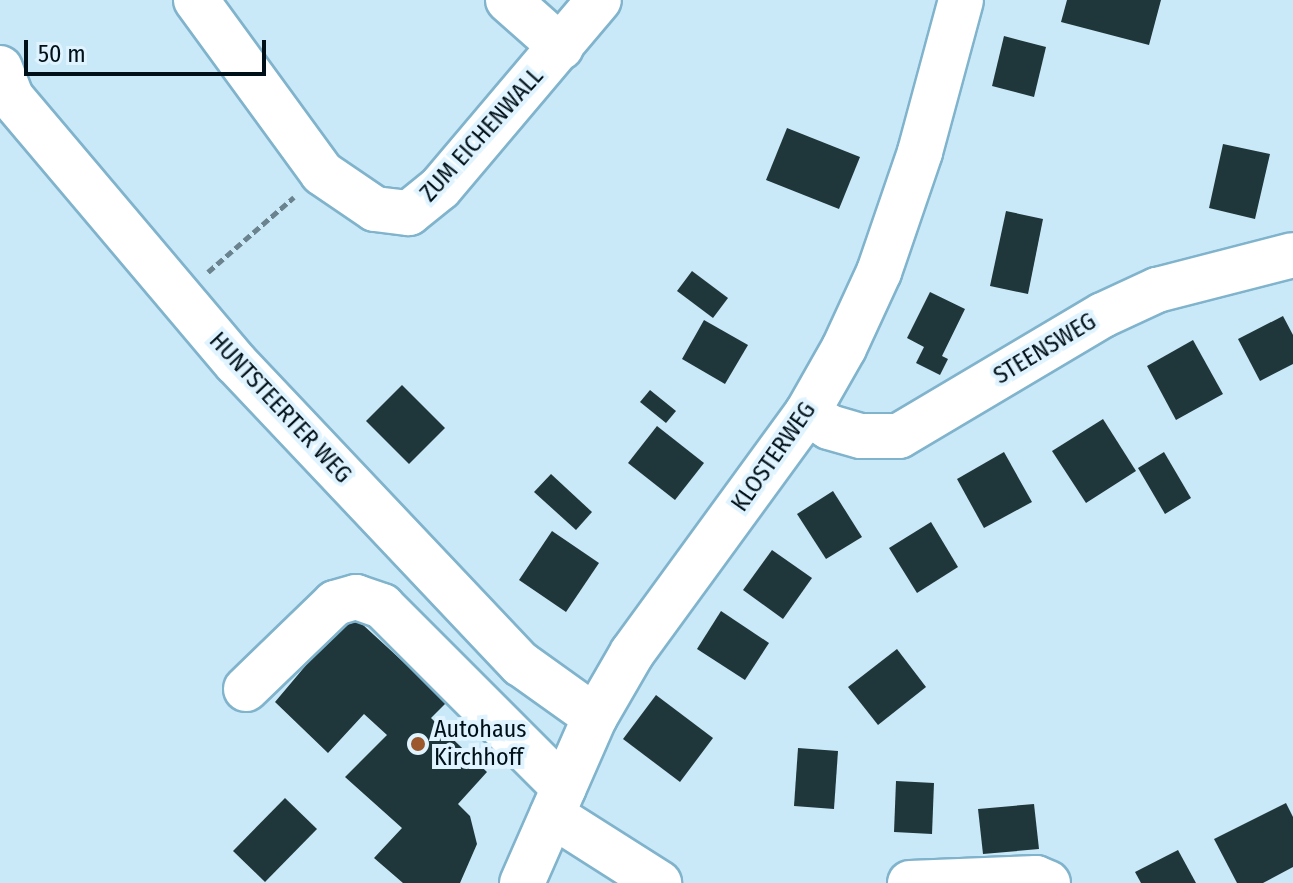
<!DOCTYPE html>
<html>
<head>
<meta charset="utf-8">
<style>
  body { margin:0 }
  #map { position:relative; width:1293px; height:883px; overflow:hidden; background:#cae9f8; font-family:"Fira Sans Condensed",sans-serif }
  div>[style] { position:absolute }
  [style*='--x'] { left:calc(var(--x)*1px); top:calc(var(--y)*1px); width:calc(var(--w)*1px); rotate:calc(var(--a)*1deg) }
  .building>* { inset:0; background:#1f373b }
  .path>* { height:5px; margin-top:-2.5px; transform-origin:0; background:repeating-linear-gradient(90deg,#6b838f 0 8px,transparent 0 12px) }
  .roads { filter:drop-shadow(2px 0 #80b3cc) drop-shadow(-2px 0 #80b3cc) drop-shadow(0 2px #80b3cc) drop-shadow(0 -2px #80b3cc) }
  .minor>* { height:44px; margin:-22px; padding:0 22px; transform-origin:22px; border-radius:22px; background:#fff }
  .dots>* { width:22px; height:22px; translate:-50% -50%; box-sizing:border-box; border:4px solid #e0f4ff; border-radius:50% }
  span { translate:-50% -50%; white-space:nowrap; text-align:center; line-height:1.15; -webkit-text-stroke:8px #e0f4ff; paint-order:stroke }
  .street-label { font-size:24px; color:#001019 }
  .poi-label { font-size:24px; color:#001019 }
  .left { translate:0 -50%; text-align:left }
  .scale { position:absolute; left:24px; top:40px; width:242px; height:36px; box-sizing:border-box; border:4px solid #001019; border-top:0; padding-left:10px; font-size:24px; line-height:28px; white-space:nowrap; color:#001019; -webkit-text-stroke:6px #e0f4ff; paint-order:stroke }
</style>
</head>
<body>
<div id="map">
  <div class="building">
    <div style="clip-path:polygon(1067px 0,1161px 0,1149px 45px,1061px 22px)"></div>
    <div style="clip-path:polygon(1004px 36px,1046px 47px,1034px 97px,992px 86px)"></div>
    <div style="clip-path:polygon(787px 128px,860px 157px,839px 209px,766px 180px)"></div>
    <div style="clip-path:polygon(1223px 144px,1270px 154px,1255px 219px,1209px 208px)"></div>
    <div style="clip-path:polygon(1006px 211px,1043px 219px,1028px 294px,990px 286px)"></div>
    <div style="clip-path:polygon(692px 271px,728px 298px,713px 318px,677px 291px)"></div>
    <div style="clip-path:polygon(930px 292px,965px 309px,942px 356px,948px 359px,940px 375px,916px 363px,924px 347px,907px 338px)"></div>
    <div style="clip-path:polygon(1283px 316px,1293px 335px,1293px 364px,1260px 381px,1238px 339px)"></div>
    <div style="clip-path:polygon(704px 320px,748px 345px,725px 384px,682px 359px)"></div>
    <div style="clip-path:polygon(1193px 340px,1223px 394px,1176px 420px,1147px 366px)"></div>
    <div style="clip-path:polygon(402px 385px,445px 428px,409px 464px,366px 421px)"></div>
    <div style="clip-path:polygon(650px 390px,676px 411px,666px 423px,640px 402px)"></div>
    <div style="clip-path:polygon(1103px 419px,1136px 471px,1086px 503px,1052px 451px)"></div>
    <div style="clip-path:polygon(657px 426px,704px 463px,675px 500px,628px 463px)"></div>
    <div style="clip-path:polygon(1004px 452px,1032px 502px,984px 528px,957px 479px)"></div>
    <div style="clip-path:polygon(1164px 452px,1191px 498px,1165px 514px,1138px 468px)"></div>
    <div style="clip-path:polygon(551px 474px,592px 512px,576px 530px,534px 492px)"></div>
    <div style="clip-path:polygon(833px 491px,862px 537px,826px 559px,797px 514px)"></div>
    <div style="clip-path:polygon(931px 522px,958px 567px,917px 593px,889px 548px)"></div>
    <div style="clip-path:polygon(552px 531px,599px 563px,566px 612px,519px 580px)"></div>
    <div style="clip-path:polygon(772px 550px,812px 578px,783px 619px,743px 590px)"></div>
    <div style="clip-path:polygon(721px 611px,769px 643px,745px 680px,697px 649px)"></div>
    <div style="clip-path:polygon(350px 613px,447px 702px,431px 718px,487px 772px,458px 804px,470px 816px,477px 844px,460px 883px,403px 883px,374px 858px,402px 828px,345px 777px,387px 735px,364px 714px,328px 753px,275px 702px)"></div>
    <div style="clip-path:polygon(897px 649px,926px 687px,878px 725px,848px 687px)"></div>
    <div style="clip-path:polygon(656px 695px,713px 738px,680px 782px,623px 739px)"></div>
    <div style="clip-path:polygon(798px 748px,838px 751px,834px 809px,794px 806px)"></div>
    <div style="clip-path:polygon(896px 781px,934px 783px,932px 834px,894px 832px)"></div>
    <div style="clip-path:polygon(285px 798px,317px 829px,265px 882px,233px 851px)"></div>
    <div style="clip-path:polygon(1286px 803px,1293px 817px,1293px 867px,1263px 883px,1237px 883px,1214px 839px)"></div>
    <div style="clip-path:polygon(1034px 804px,1039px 849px,983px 854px,978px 809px)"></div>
    <div style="clip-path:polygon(1178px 850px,1196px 883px,1141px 883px,1135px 872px)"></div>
  </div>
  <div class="path">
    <div style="--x:208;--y:272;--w:114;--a:-41.1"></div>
  </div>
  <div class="roads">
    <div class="minor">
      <div style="--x:196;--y:0;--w:214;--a:53.9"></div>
      <div style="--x:322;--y:173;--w:64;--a:34.2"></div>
      <div style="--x:375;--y:209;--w:34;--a:7"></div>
      <div style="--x:409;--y:213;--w:40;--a:-39"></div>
      <div style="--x:440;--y:188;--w:246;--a:-49.8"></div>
      <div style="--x:508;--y:0;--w:71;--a:41.6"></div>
      <div style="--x:0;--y:68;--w:31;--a:69"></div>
      <div style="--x:11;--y:97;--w:348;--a:49.8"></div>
      <div style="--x:236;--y:363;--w:415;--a:46.6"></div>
      <div style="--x:521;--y:664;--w:91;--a:35.6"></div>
      <div style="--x:807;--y:413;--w:26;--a:32"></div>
      <div style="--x:829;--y:427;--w:33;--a:16"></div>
      <div style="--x:861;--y:436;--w:38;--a:0"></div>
      <div style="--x:899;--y:436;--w:237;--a:-30.7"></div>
      <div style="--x:1103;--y:315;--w:60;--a:-24.8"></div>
      <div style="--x:1157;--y:290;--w:140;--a:-14.4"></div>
      <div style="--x:246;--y:689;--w:124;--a:-44"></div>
      <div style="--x:335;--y:603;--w:22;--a:-16"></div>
      <div style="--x:356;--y:597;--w:28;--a:19"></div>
      <div style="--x:382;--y:606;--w:257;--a:45"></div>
      <div style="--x:552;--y:815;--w:127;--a:32.4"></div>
      <div style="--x:522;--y:883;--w:181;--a:-66.3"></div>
      <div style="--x:595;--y:717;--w:74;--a:-60"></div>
      <div style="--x:632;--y:653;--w:297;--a:-53.9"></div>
      <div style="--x:807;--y:413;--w:75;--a:-60.4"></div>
      <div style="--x:844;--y:348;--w:84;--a:-65.3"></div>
      <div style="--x:879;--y:272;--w:127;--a:-71.1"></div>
      <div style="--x:920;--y:152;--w:157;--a:-74.9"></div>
      <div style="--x:910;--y:883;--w:126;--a:-2.3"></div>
      <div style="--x:1036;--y:878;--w:13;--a:23"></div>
    </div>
  </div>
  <div class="dots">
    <div style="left:418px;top:744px;background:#9d572d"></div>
  </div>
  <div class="street-label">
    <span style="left:482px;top:135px;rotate:-48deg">ZUM EICHENWALL</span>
    <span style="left:1045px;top:349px;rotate:-31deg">STEENSWEG</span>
    <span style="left:280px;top:408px;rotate:47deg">HUNTSTEERTER WEG</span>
    <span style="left:774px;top:457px;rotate:-55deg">KLOSTERWEG</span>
  </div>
  <div class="poi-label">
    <span class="left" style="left:434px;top:744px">Autohaus<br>Kirchhoff</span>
  </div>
  <div class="scale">50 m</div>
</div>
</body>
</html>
